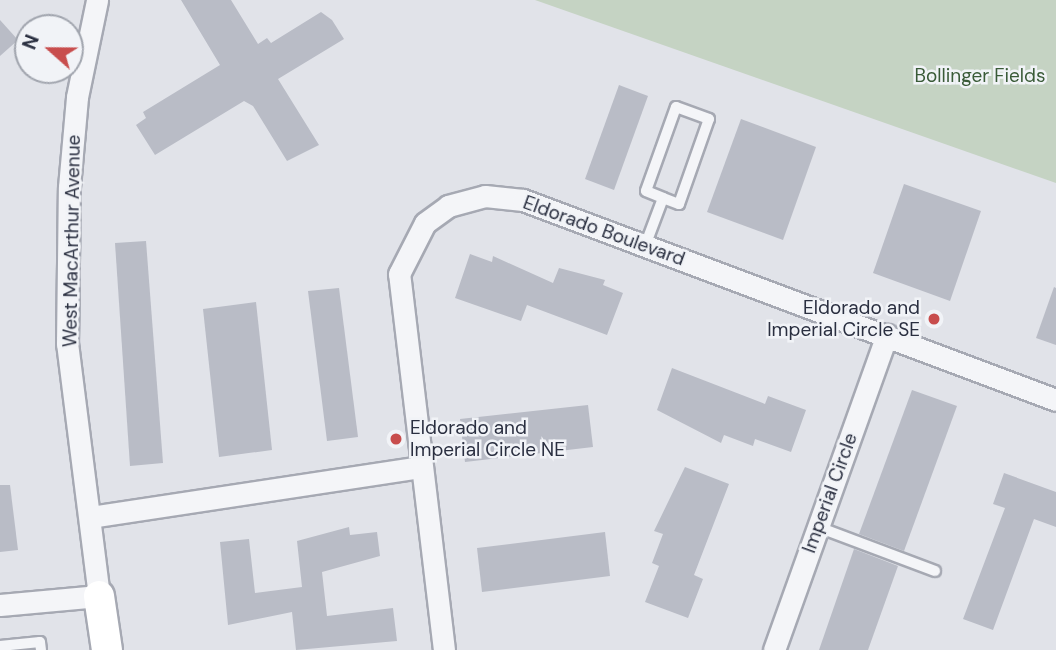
<!DOCTYPE html>
<html>
<head>
<meta charset="utf-8">
<style>
  body { margin:0 }
  #map { position:relative; width:1056px; height:650px; overflow:hidden; background:#e1e3e9; font-family:"DM Sans",sans-serif }
  div>[style] { position:absolute }
  [style*='--x'] { left:calc(var(--x)*1px); top:calc(var(--y)*1px); width:calc(var(--w)*1px); rotate:calc(var(--a)*1deg) }
  .green>* { inset:0; background:#c5d3c3 }
  .building>* { inset:0; background:#b9bcc6 }
  .roads { filter:drop-shadow(2px 0 #a6a9b3) drop-shadow(-2px 0 #a6a9b3) drop-shadow(0 2px #a6a9b3) drop-shadow(0 -2px #a6a9b3) }
  .lane>* { height:10px; margin:-5px; padding:0 5px; transform-origin:5px; border-radius:5px; background:#f4f5f8 }
  .street>* { height:21px; margin:-10.5px; padding:0 10.5px; transform-origin:10.5px; border-radius:10.5px; background:#f4f5f8 }
  .secondary>* { height:30px; margin:-15px; padding:0 15px; transform-origin:15px; border-radius:15px; background:#fff }
  .dots>* { width:19px; height:19px; translate:-50% -50%; box-sizing:border-box; border:4px solid #f1f3f7; border-radius:50% }
  span { translate:-50% -50%; white-space:nowrap; text-align:center; line-height:1.15; -webkit-text-stroke:5px #f1f3f7; paint-order:stroke }
  .park-label { font-size:19px; color:#3a5b38 }
  .street-label { font-size:19px; color:#2a2f40 }
  .poi-label { font-size:19px; color:#2a2f40 }
  .right { translate:-100% -50%; text-align:right }
  .left { translate:0 -50%; text-align:left }
  .north { position:absolute; left:14px; top:14px; width:70px; height:70px; box-sizing:border-box; background:#f1f3f7; border:2px solid #a1a5ae; border-radius:50%; rotate:291deg; font-size:19px; font-weight:700; line-height:28px; text-align:center; color:#2a2f40 }
  .north::after { content:''; display:block; margin:auto; width:24px; height:32px; background:#c84d4d; clip-path:polygon(50% 0,100% 100%,50% 72%,0 100%) }
</style>
</head>
<body>
<div id="map">
  <div class="green">
    <div style="clip-path:polygon(535px 0,1056px 0,1056px 183px)"></div>
  </div>
  <div class="building">
    <div style="clip-path:polygon(181px 0,231px 0,258px 44px,267px 38px,271px 43px,321px 12px,332px 20px,344px 39px,278px 79px,319px 145px,287px 161px,253px 106px,244px 101px,155px 155px,136px 125px,146px 118px,143px 112px,220px 65px)"></div>
    <div style="clip-path:polygon(0 20px,18px 40px,0 56px)"></div>
    <div style="clip-path:polygon(619px 85px,648px 96px,614px 190px,585px 179px)"></div>
    <div style="clip-path:polygon(741px 119px,816px 147px,783px 240px,707px 212px)"></div>
    <div style="clip-path:polygon(904px 184px,981px 211px,950px 301px,873px 273px)"></div>
    <div style="clip-path:polygon(146px 241px,163px 463px,130px 466px,115px 243px)"></div>
    <div style="clip-path:polygon(470px 254px,492px 262px,493px 256px,553px 283px,559px 268px,605px 280px,603px 285px,623px 293px,607px 335px,527px 305px,521px 321px,455px 298px)"></div>
    <div style="clip-path:polygon(1054px 287px,1056px 288px,1056px 345px,1036px 338px)"></div>
    <div style="clip-path:polygon(339px 288px,358px 437px,327px 441px,308px 291px)"></div>
    <div style="clip-path:polygon(256px 302px,272px 450px,219px 457px,203px 309px)"></div>
    <div style="clip-path:polygon(672px 368px,765px 404px,768px 396px,806px 410px,791px 452px,755px 439px,753px 446px,724px 435px,721px 443px,657px 410px)"></div>
    <div style="clip-path:polygon(912px 390px,957px 406px,904px 551px,859px 534px)"></div>
    <div style="clip-path:polygon(588px 405px,593px 447px,465px 462px,460px 419px)"></div>
    <div style="clip-path:polygon(685px 467px,729px 484px,694px 575px,703px 579px,688px 618px,645px 602px,659px 566px,652px 563px,663px 534px,654px 531px)"></div>
    <div style="clip-path:polygon(1004px 473px,1056px 492px,1056px 527px,1034px 519px,993px 630px,963px 619px,1005px 508px,993px 504px)"></div>
    <div style="clip-path:polygon(0 485px,10px 485px,18px 550px,0 552px)"></div>
    <div style="clip-path:polygon(349px 527px,350px 535px,377px 532px,380px 556px,322px 572px,327px 616px,393px 608px,397px 641px,296px 650px,292px 612px,228px 625px,220px 542px,249px 539px,255px 593px,302px 587px,297px 541px)"></div>
    <div style="clip-path:polygon(605px 532px,610px 576px,482px 592px,477px 548px)"></div>
    <div style="clip-path:polygon(854px 549px,898px 566px,868px 650px,819px 650px)"></div>
  </div>
  <div class="roads">
    <div class="lane">
      <div style="--x:645;--y:246;--w:51;--a:-69.4"></div>
      <div style="--x:663;--y:198;--w:17;--a:21"></div>
      <div style="--x:679;--y:204;--w:90;--a:-70.6"></div>
      <div style="--x:709;--y:119;--w:35;--a:-160"></div>
      <div style="--x:676;--y:107;--w:89;--a:109.7"></div>
      <div style="--x:646;--y:191;--w:18;--a:22"></div>
      <div style="--x:818;--y:527;--w:125;--a:20.6"></div>
      <div style="--x:0;--y:646;--w:40;--a:-5.7"></div>
      <div style="--x:40;--y:642;--w:8;--a:83"></div>
    </div>
    <div class="street">
      <div style="--x:90;--y:517;--w:333;--a:-8.6"></div>
      <div style="--x:0;--y:605;--w:99;--a:-5.2"></div>
      <div style="--x:99;--y:596;--w:254;--a:-97.2"></div>
      <div style="--x:67;--y:344;--w:157;--a:-89.3"></div>
      <div style="--x:69;--y:187;--w:90;--a:-84.9"></div>
      <div style="--x:77;--y:97;--w:99;--a:-78.3"></div>
      <div style="--x:444;--y:650;--w:379;--a:-96.8"></div>
      <div style="--x:399;--y:274;--w:57;--a:-63"></div>
      <div style="--x:425;--y:223;--w:29;--a:-36"></div>
      <div style="--x:448;--y:206;--w:38;--a:-15"></div>
      <div style="--x:485;--y:196;--w:38;--a:6"></div>
      <div style="--x:523;--y:200;--w:569;--a:20.57"></div>
      <div style="--x:774;--y:650;--w:335;--a:-70.3"></div>
    </div>
    <div class="secondary">
      <div style="--x:99;--y:596;--w:55;--a:81.6"></div>
    </div>
  </div>
  <div class="dots">
    <div style="left:934px;top:319px;background:#c84d4d"></div>
    <div style="left:396px;top:439px;background:#c84d4d"></div>
  </div>
  <div class="park-label">
    <span style="left:980px;top:76px">Bollinger Fields</span>
  </div>
  <div class="street-label">
    <span style="left:604px;top:231px;rotate:20deg">Eldorado Boulevard</span>
    <span style="left:72px;top:241px;rotate:-89deg">West MacArthur Avenue</span>
    <span style="left:830px;top:493px;rotate:-70deg">Imperial Circle</span>
  </div>
  <div class="poi-label">
    <span class="right" style="left:920px;top:319px">Eldorado and<br>Imperial Circle SE</span>
    <span class="left" style="left:410px;top:439px">Eldorado and<br>Imperial Circle NE</span>
  </div>
  <div class="north">N</div>
</div>
</body>
</html>
